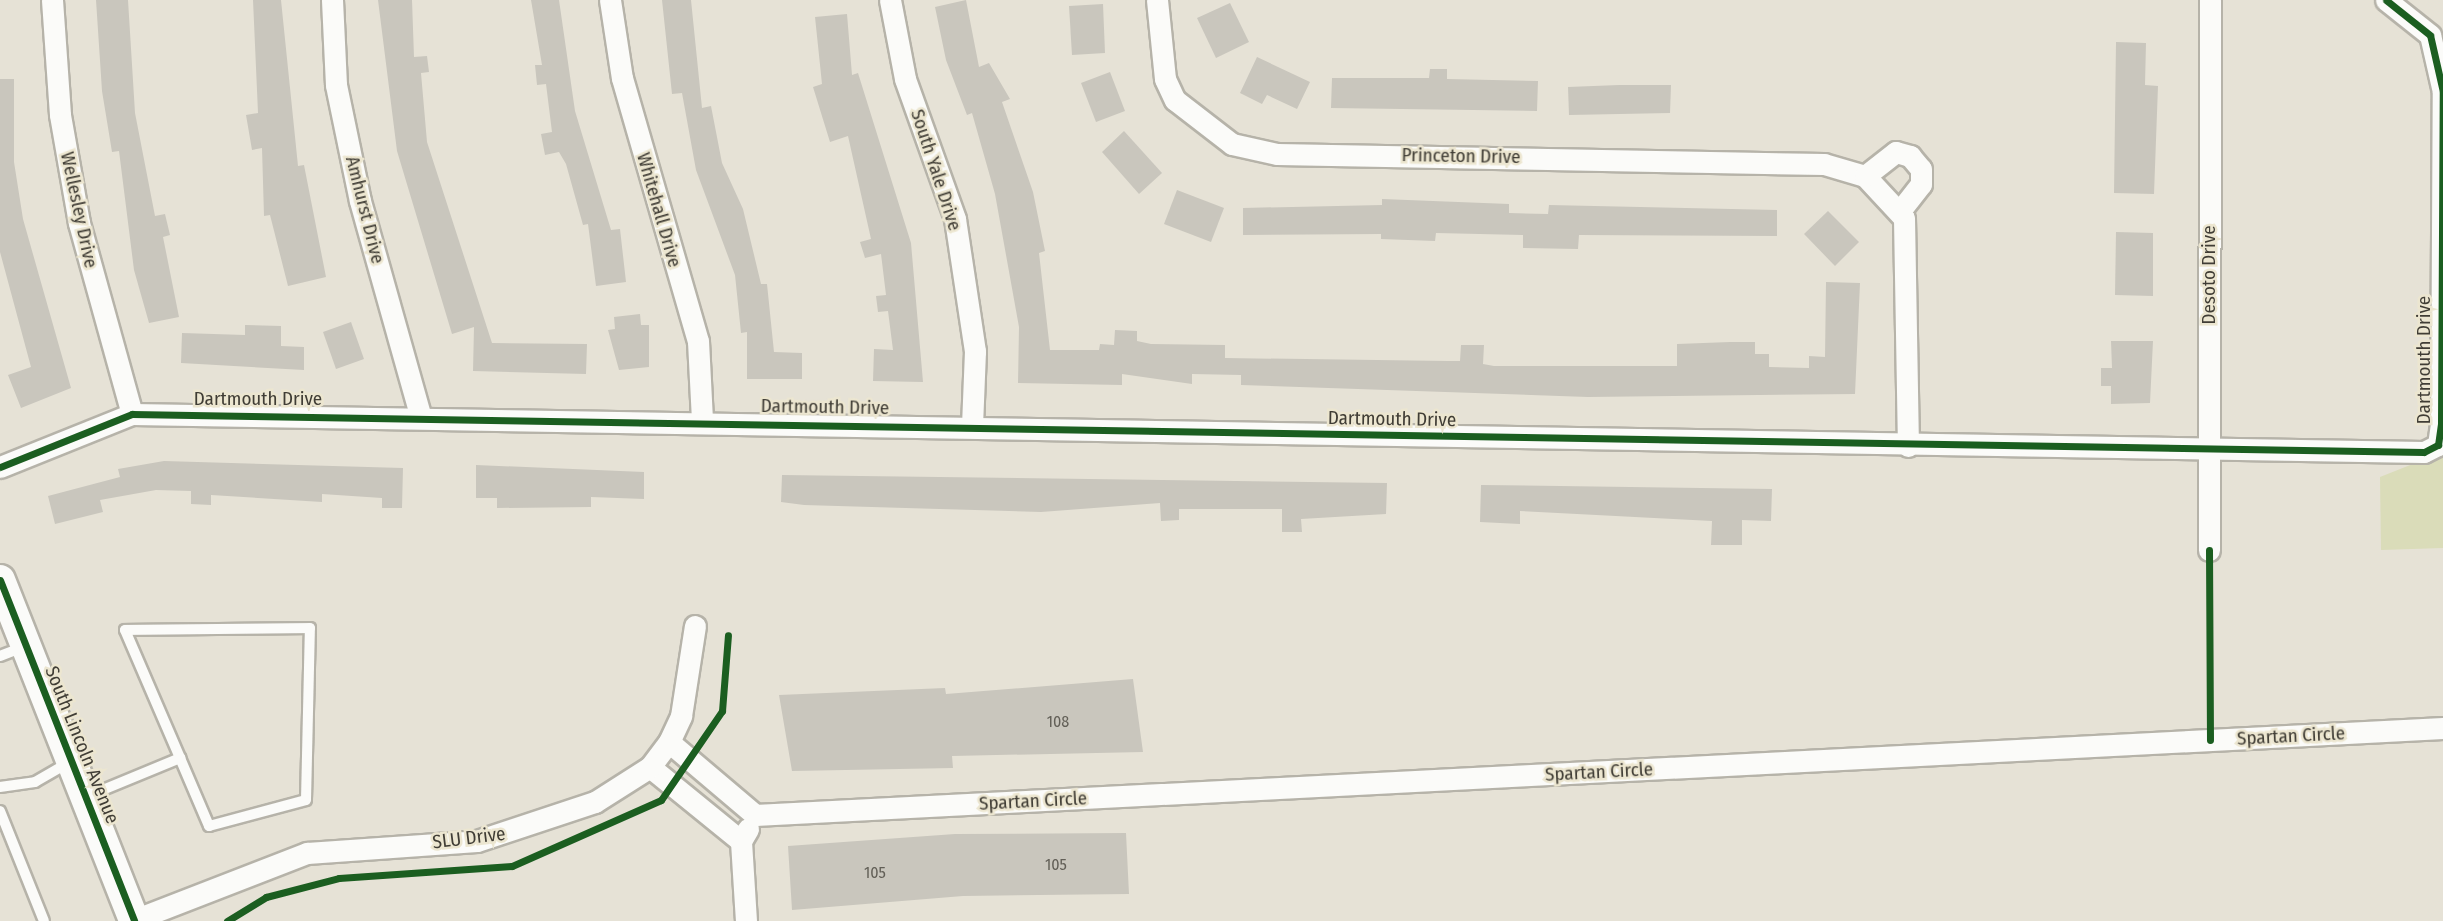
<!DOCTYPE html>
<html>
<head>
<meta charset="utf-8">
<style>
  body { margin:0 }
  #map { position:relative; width:2443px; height:921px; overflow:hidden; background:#e6e2d6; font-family:"Fira Sans Condensed",sans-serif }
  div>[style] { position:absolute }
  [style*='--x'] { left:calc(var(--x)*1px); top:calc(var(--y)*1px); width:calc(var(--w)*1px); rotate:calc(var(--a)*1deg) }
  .green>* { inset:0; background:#dadcb9 }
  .building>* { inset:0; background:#c9c6bd }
  .roads { filter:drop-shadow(2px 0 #b6b3a9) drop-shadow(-2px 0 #b6b3a9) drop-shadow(0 2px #b6b3a9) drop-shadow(0 -2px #b6b3a9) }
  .service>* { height:10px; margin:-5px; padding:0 5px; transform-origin:5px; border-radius:5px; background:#fbfbf9 }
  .minor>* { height:21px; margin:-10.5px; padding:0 10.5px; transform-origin:10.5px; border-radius:10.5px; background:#fbfbf9 }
  .secondary>* { height:30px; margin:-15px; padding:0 15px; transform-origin:15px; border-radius:15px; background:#fbfbf9 }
  .cycleway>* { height:7px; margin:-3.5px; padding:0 3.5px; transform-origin:3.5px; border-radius:3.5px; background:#1b5e20 }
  span { translate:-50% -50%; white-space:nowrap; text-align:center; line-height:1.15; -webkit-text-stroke:5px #ece6d0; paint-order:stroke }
  .number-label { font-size:16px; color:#625f57 }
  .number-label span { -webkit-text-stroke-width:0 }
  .street-label { font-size:19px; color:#403d35 }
</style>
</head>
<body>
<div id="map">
  <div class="green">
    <div style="clip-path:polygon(2443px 452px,2443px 548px,2381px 550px,2380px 477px)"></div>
  </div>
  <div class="building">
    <div style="clip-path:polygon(96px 0,128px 0,135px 113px,155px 216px,165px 214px,170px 235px,163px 237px,179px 317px,149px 323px,134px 270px,119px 151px,112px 152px,102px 91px)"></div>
    <div style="clip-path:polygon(253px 0,281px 0,298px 166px,304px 165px,326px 277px,288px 286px,270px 215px,264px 216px,262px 148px,252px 150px,246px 115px,258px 113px)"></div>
    <div style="clip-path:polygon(378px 0,412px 0,414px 57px,427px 56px,429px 72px,421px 73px,427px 142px,492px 343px,587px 344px,586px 374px,473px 371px,474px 327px,452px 334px,397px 151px)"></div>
    <div style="clip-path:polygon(531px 0,559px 0,575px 111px,611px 230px,620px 229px,626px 282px,596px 286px,588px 224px,583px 225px,566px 164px,559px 152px,545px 155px,541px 134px,552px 132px,546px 84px,537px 85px,535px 65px,542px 65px)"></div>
    <div style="clip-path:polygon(662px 0,691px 0,702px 108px,711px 106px,722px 163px,743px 209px,761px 284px,767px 284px,774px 352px,802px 353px,802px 379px,747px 379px,747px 332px,741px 333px,735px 275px,696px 170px,682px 93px,672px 94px)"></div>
    <div style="clip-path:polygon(966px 0,979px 67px,989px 63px,1010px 99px,1002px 102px,1033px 192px,1045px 251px,1039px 253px,1050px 350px,1099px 350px,1100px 344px,1114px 345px,1115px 330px,1137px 331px,1137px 341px,1151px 344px,1225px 345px,1225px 358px,1448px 361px,1460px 361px,1461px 345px,1484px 345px,1483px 364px,1494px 366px,1677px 366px,1677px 344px,1730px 342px,1755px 342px,1755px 354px,1769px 354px,1769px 367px,1809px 368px,1809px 356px,1825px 357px,1826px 282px,1860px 283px,1855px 394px,1588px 397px,1241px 385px,1241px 375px,1192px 374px,1192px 384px,1122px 374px,1122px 385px,1018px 383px,1019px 327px,995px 194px,972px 113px,967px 115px,946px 60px,935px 7px)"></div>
    <div style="clip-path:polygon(1230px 3px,1249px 42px,1216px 58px,1197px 18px)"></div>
    <div style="clip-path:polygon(1103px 4px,1105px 53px,1072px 55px,1069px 6px)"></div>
    <div style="clip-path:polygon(847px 14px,852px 75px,858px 73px,911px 243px,923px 382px,873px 381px,874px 349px,893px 350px,888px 311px,878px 312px,876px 296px,886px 295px,881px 254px,865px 258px,860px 242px,871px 239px,848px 136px,830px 142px,813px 87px,822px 84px,815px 17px)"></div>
    <div style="clip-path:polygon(2116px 42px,2146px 43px,2145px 85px,2158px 86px,2154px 194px,2114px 193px)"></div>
    <div style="clip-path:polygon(1257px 57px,1310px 82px,1297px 109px,1267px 95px,1262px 104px,1240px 93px)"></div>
    <div style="clip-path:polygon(1430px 69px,1447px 69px,1447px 79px,1538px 81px,1537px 111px,1331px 108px,1332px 78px,1429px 78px)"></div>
    <div style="clip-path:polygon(1110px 72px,1125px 111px,1096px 122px,1081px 83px)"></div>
    <div style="clip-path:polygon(0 79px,14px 79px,14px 162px,23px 219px,71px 388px,21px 408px,8px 375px,31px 367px,0 252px)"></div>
    <div style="clip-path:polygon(1619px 85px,1671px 85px,1670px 113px,1569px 115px,1568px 87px)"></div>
    <div style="clip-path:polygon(1124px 131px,1162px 173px,1139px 194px,1102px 152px)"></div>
    <div style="clip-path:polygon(1177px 190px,1224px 208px,1211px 242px,1164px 224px)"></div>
    <div style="clip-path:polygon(1382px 199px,1509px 204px,1509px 213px,1548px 214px,1549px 205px,1777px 210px,1777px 236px,1579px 235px,1578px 249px,1523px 248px,1523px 235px,1436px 233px,1435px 241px,1381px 239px,1381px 234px,1243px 235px,1243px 208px,1382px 205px)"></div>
    <div style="clip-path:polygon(1828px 211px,1859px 242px,1835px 266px,1804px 234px)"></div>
    <div style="clip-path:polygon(2116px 232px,2153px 233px,2153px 296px,2115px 295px)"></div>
    <div style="clip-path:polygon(640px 314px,641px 325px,649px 325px,649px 367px,619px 370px,608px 330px,615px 329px,614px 317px)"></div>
    <div style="clip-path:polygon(351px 322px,364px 359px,336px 369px,323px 332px)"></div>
    <div style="clip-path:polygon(245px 325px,281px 326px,281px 346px,304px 347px,304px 370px,181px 363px,182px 333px,245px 335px)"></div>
    <div style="clip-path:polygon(2111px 341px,2153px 341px,2150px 403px,2111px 404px,2111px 386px,2101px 386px,2101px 368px,2112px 368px)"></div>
    <div style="clip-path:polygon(164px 461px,403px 468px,402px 508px,382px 508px,382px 498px,322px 494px,322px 502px,211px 495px,211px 505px,191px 504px,191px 491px,156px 490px,100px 500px,103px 512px,55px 524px,48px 496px,120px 477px,118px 469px)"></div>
    <div style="clip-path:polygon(476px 465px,644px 472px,644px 499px,591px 497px,591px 507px,497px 508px,497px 498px,476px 498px)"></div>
    <div style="clip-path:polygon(782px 475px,1387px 483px,1386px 514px,1301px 519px,1302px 532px,1282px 532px,1282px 509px,1179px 509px,1179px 520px,1161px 521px,1160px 503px,1041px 512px,804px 505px,781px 502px)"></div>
    <div style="clip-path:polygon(1481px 485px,1772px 489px,1771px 521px,1742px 520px,1742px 545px,1711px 545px,1712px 521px,1520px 511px,1520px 524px,1480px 522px)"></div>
    <div style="clip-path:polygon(1133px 679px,1143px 752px,952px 756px,953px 768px,792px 771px,779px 695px,945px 688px,946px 694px)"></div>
    <div style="clip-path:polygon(1126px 833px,1129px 894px,963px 896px,792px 910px,788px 846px,955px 834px)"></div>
  </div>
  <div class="roads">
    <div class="service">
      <div style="--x:0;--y:656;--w:26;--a:-21"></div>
      <div style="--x:0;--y:787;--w:35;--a:-8"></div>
      <div style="--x:35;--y:782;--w:39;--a:-30"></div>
      <div style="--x:88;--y:796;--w:100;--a:-22.4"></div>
      <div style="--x:180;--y:758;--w:74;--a:66.9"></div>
      <div style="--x:209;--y:826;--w:100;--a:-15"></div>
      <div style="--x:306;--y:800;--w:172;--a:-88.7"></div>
      <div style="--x:310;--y:628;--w:185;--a:179.4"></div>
      <div style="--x:125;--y:630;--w:139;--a:66.7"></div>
      <div style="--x:0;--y:811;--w:118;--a:68.2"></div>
    </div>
    <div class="minor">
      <div style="--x:52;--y:0;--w:115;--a:86"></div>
      <div style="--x:60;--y:115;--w:110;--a:80"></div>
      <div style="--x:79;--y:223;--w:198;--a:74.5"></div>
      <div style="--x:332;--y:0;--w:85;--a:87.3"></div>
      <div style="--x:336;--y:85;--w:118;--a:78.3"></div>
      <div style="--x:360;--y:201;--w:222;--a:74.3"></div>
      <div style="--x:610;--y:0;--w:79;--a:81.3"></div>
      <div style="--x:622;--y:78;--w:274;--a:73.9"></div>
      <div style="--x:698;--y:341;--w:80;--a:87.1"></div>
      <div style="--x:890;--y:0;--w:80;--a:79.2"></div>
      <div style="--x:905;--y:79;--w:149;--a:70.3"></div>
      <div style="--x:955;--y:219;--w:134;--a:81.4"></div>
      <div style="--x:975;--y:351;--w:75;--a:92.3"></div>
      <div style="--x:1157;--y:0;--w:79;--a:84.2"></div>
      <div style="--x:1165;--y:79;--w:23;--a:65"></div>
      <div style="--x:1175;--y:100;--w:72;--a:37.7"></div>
      <div style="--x:1232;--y:144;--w:46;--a:12.5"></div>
      <div style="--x:1277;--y:154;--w:547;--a:1.05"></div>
      <div style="--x:1824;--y:164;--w:43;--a:16.3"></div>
      <div style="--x:1865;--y:176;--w:57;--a:47.1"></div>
      <div style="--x:1904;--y:218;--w:228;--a:89"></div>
      <div style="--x:1865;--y:176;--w:39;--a:-38"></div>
      <div style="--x:1896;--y:152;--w:15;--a:16"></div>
      <div style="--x:1910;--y:156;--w:17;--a:50"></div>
      <div style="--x:1921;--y:169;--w:15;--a:90"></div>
      <div style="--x:1921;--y:184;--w:34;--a:128"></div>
      <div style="--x:0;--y:467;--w:142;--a:-21.9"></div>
      <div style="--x:132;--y:414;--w:2292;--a:0.95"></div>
      <div style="--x:2424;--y:452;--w:16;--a:-27"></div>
      <div style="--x:2438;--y:445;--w:21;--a:-82"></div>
      <div style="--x:2441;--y:424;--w:332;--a:-89.7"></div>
      <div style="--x:2443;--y:92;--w:58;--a:-102.8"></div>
      <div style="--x:2430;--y:35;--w:56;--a:-141.5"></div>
      <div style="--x:2209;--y:550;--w:550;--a:-89.9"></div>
      <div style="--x:669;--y:742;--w:113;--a:40.3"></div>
      <div style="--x:755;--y:815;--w:1690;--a:-2.95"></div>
      <div style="--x:650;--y:767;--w:117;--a:39.1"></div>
      <div style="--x:134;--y:920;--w:186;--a:-21.2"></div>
      <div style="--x:307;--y:853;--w:170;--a:-4"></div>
      <div style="--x:477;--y:841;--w:124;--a:-18.3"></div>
      <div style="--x:595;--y:802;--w:65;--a:-32.5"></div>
      <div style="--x:650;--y:767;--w:31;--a:-53"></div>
      <div style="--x:669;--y:742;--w:29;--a:-65"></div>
      <div style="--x:681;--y:716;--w:91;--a:-81.2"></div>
      <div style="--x:746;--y:921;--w:80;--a:-93.6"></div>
      <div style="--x:741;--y:841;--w:14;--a:-60"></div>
    </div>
    <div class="secondary">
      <div style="--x:0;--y:580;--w:366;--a:68.5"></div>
    </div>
  </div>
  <div class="cycleway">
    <div style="--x:0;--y:467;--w:142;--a:-21.9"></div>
    <div style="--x:132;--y:414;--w:2292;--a:0.95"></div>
    <div style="--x:2424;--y:452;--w:16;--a:-27"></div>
    <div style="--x:2438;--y:445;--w:21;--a:-82"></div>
    <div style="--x:2441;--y:424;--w:332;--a:-89.7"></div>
    <div style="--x:2443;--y:92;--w:58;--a:-102.8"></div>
    <div style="--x:2430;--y:35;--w:56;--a:-141.5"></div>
    <div style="--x:2209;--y:550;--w:190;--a:89.7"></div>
    <div style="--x:0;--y:580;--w:366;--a:68.5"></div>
    <div style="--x:227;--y:921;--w:46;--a:-31.6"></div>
    <div style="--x:266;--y:897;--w:75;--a:-14.6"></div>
    <div style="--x:339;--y:878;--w:173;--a:-4"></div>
    <div style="--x:512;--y:866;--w:163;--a:-23.9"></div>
    <div style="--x:661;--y:800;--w:108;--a:-55.6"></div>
    <div style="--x:722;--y:711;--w:76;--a:-85.5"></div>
  </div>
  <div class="number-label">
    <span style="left:1058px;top:722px">108</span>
    <span style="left:1056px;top:865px">105</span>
    <span style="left:875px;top:873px">105</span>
  </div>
  <div class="street-label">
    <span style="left:1461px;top:156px;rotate:1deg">Princeton Drive</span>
    <span style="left:936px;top:170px;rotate:72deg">South Yale Drive</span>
    <span style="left:79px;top:210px;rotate:78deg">Wellesley Drive</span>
    <span style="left:365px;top:210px;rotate:76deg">Amhurst Drive</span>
    <span style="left:659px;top:210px;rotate:74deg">Whitehall Drive</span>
    <span style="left:2209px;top:275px;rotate:-90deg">Desoto Drive</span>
    <span style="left:2424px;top:360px;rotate:-90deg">Dartmouth Drive</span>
    <span style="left:258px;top:399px">Dartmouth Drive</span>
    <span style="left:825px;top:407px;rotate:1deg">Dartmouth Drive</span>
    <span style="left:1392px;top:419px;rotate:1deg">Dartmouth Drive</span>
    <span style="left:2291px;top:736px;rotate:-3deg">Spartan Circle</span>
    <span style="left:82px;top:745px;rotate:68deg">South Lincoln Avenue</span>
    <span style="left:1599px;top:772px;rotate:-3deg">Spartan Circle</span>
    <span style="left:1033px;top:801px;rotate:-3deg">Spartan Circle</span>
    <span style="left:469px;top:838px;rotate:-7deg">SLU Drive</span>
  </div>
</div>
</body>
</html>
